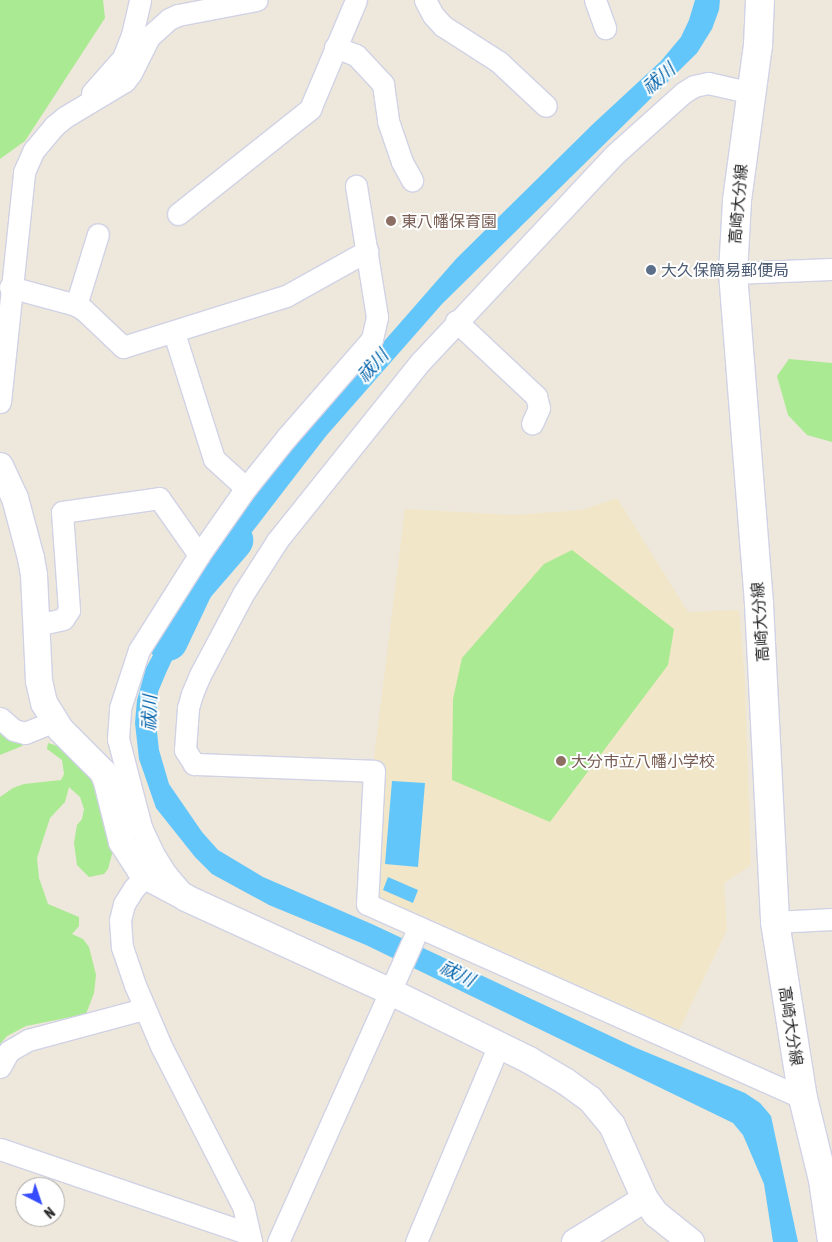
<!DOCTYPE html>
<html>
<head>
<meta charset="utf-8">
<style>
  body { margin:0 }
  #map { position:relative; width:832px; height:1242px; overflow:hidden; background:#eee7db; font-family:"Asap Condensed","Noto Sans JP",sans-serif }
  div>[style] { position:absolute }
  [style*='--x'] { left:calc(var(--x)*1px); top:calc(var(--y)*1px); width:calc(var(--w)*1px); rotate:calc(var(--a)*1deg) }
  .education>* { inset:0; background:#f1e7c8 }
  .green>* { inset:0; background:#a9ea92 }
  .water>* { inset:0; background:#63c6fa }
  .river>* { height:41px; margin:-20.5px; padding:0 20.5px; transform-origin:20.5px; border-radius:20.5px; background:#63c6fa }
  .roads { filter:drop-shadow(1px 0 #d0d2e5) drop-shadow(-1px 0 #d0d2e5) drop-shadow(0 1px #d0d2e5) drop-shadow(0 -1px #d0d2e5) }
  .minor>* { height:21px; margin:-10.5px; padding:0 10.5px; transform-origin:10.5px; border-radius:10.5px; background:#fff }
  .tertiary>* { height:26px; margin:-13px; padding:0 13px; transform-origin:13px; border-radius:13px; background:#fff }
  .secondary>* { height:28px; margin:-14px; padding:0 14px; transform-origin:14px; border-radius:14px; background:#fff }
  .dots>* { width:14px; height:14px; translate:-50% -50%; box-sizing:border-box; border:2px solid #fff; border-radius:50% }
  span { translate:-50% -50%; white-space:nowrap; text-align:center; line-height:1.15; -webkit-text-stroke:4px #fff; paint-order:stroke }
  .street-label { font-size:16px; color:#2a2a2a }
  .education-label { font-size:16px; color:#785e54 }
  .left { translate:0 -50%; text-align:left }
  .service-label { font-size:16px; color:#4e5e75 }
  .water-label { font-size:18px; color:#0061a8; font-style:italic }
  .north { position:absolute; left:15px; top:1177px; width:50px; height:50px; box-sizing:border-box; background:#fff; border:1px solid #aaa; border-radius:50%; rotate:139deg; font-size:14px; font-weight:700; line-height:20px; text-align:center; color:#2a2a2a }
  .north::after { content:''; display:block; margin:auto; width:18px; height:22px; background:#364cff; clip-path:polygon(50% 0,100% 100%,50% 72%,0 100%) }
</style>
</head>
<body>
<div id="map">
  <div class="education">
    <div style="clip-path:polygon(617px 498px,688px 612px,739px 610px,745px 683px,751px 865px,724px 883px,727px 930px,679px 1030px,414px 912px,375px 898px,386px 768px,373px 766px,405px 509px,514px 515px,582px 510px)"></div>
  </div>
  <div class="green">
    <div style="clip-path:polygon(0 0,103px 0,105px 18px,25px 141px,0 159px)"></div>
    <div style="clip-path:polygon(789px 359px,832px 363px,832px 442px,807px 435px,788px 415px,777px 376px)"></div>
    <div style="clip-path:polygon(572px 550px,674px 629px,668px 665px,550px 822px,452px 780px,453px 699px,462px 658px,544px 564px)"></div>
    <div style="clip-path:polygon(0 726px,30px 739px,22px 746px,0 755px)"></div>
    <div style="clip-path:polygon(48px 743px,61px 747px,82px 764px,111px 808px,112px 854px,108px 869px,104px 874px,89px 877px,77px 865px,74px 843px,77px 825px,82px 819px,84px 809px,80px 797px,69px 787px,65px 802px,50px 818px,37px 858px,39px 878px,48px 904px,79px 917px,79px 926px,72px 934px,83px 939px,89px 947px,96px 975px,94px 993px,86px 1014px,26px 1026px,7px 1036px,0 1044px,0 797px,13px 788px,24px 784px,61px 780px,64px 774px,62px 760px,47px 749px)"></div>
  </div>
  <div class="water">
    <div style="clip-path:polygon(695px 0,720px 0,719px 10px,712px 29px,697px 53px,442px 304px,326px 436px,222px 571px,187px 628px,166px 673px,158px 692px,156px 723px,159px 750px,169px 784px,202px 832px,218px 850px,263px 877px,374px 925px,634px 1047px,745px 1093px,760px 1103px,771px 1116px,798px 1242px,773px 1242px,764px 1184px,743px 1135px,733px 1123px,366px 945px,269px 905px,212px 874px,195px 857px,156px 808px,139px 759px,135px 723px,137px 700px,146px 668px,174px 616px,214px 553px,265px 482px,310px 426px,456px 259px,593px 124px,661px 61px,681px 37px,689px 20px)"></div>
    <div style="clip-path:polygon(392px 781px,425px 783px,418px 867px,385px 864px)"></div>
    <div style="clip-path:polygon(388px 877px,418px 890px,413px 903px,383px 890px)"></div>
  </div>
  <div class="river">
    <div style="--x:167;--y:640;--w:61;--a:-64.7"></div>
    <div style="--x:193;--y:585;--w:60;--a:-49.1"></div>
  </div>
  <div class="roads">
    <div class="minor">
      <div style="--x:425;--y:0;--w:17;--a:62"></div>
      <div style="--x:433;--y:15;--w:15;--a:48"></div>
      <div style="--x:443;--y:26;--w:67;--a:32.7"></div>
      <div style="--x:499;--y:62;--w:64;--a:43.1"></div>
      <div style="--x:595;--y:0;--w:30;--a:70"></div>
      <div style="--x:335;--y:47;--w:22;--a:21"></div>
      <div style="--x:356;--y:55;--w:40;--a:47"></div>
      <div style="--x:383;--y:84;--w:37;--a:82"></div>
      <div style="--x:388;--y:121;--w:43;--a:71.1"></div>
      <div style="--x:402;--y:162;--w:21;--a:61"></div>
      <div style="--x:92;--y:93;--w:47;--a:-48.5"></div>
      <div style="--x:123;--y:58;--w:25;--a:-69"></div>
      <div style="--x:132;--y:35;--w:36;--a:-77"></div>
      <div style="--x:752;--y:93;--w:45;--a:-167.2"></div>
      <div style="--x:708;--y:83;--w:14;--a:168"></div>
      <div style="--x:694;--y:86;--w:13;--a:148"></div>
      <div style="--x:683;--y:93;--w:93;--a:138.1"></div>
      <div style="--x:614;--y:155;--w:282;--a:133.1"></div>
      <div style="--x:421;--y:361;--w:231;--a:128.7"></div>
      <div style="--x:277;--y:541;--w:63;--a:122.7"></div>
      <div style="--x:243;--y:594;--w:92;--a:118"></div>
      <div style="--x:200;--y:675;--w:21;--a:113"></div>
      <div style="--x:192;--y:694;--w:15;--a:106"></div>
      <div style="--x:188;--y:708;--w:42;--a:94.1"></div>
      <div style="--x:185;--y:750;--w:17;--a:57"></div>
      <div style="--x:194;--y:764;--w:180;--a:2.2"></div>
      <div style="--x:374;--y:771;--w:133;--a:93"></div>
      <div style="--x:367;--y:904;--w:477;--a:24"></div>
      <div style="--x:178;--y:214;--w:169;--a:-38.5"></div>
      <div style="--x:310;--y:109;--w:118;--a:-67.1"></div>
      <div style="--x:733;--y:273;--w:99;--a:-2.3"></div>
      <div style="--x:10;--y:287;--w:68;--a:15.3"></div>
      <div style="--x:76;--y:305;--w:9;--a:32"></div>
      <div style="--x:84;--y:310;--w:54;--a:43.5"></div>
      <div style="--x:123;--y:347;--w:171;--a:-17.4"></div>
      <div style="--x:286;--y:296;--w:93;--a:-29.1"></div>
      <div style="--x:76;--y:305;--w:74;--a:-72.8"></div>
      <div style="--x:456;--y:321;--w:110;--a:43.2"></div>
      <div style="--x:536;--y:396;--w:12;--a:76"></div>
      <div style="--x:539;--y:408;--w:17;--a:114"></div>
      <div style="--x:174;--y:333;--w:132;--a:72.4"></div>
      <div style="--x:214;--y:459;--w:43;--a:42.2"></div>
      <div style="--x:0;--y:402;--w:231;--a:-84"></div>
      <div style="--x:24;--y:172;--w:24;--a:-66"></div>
      <div style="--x:34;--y:150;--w:31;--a:-50"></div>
      <div style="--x:54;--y:126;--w:14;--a:-39"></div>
      <div style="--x:65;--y:117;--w:70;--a:-31"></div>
      <div style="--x:125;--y:81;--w:10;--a:-53"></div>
      <div style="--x:131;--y:73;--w:40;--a:-63.4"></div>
      <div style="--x:149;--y:37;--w:27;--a:-42"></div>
      <div style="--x:169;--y:19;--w:10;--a:-24"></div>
      <div style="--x:178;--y:15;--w:80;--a:-10.8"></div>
      <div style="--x:37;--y:625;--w:27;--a:-13"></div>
      <div style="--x:63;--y:619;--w:11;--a:-56"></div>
      <div style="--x:69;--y:610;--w:98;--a:-94.1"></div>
      <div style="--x:62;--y:512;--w:98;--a:-8.2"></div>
      <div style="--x:159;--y:498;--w:70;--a:54.9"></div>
      <div style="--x:0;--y:718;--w:18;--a:41"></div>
      <div style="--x:14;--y:730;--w:11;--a:15"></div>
      <div style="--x:25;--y:733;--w:32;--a:-22"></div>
      <div style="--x:147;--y:875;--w:18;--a:135"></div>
      <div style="--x:134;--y:888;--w:19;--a:122"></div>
      <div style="--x:124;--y:904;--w:16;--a:104"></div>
      <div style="--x:120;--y:920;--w:27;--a:86"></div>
      <div style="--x:122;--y:947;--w:40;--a:71.1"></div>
      <div style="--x:135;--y:985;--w:66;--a:66.9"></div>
      <div style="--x:161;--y:1046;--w:180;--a:62.9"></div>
      <div style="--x:243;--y:1206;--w:37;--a:77"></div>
      <div style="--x:183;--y:894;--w:26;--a:-130"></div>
      <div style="--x:166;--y:874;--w:22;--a:-122"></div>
      <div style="--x:154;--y:855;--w:31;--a:-115"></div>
      <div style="--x:141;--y:827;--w:91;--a:-104.6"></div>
      <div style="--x:118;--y:739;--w:31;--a:-86"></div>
      <div style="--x:120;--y:708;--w:61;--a:-71.9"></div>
      <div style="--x:139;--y:650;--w:112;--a:-57.7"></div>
      <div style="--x:199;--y:555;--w:82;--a:-55"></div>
      <div style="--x:246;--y:488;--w:64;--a:-51.3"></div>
      <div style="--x:286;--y:438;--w:131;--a:-49"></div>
      <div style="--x:372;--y:339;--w:23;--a:-77"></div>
      <div style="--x:377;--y:317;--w:133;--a:-99.1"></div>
      <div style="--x:775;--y:922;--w:57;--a:-3"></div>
      <div style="--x:0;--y:1067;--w:18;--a:-61"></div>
      <div style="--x:9;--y:1051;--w:22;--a:-30"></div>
      <div style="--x:28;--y:1040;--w:120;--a:-15"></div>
      <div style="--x:0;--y:1149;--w:263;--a:18.8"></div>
      <div style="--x:278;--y:1242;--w:345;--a:-65.9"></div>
      <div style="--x:416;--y:1242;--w:214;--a:-67.2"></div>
    </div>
    <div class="tertiary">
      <div style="--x:0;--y:466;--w:35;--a:65"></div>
      <div style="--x:15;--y:498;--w:62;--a:75.1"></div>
      <div style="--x:31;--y:558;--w:17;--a:80"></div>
      <div style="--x:34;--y:575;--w:106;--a:87.3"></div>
      <div style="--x:39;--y:681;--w:23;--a:77"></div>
      <div style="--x:44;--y:703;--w:31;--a:58"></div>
      <div style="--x:60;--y:729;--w:61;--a:45"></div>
      <div style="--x:103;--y:772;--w:11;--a:68"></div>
      <div style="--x:107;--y:782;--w:62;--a:76"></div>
      <div style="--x:122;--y:842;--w:33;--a:57"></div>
      <div style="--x:140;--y:870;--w:14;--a:39"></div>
      <div style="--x:151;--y:879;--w:40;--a:28"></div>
      <div style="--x:186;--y:898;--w:226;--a:24.6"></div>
      <div style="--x:391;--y:992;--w:154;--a:26.2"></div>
      <div style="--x:529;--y:1060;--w:42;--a:30.3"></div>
      <div style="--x:565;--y:1081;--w:31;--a:36"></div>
      <div style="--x:590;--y:1099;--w:34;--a:50"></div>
      <div style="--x:612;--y:1125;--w:81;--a:66"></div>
      <div style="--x:645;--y:1199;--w:19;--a:54"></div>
      <div style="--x:656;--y:1214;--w:45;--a:38.7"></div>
      <div style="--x:575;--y:1242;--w:82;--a:-31.6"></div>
    </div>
    <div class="secondary">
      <div style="--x:760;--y:0;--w:45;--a:92.5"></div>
      <div style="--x:758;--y:45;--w:157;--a:97.7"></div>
      <div style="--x:737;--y:201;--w:72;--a:93.2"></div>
      <div style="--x:733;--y:273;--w:332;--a:85.5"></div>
      <div style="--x:759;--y:604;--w:318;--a:87.1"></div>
      <div style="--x:775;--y:922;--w:178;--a:81"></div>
      <div style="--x:803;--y:1098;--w:84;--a:76.3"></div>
      <div style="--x:823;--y:1180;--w:63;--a:81.7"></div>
    </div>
  </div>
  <div class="dots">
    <div style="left:391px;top:221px;background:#8d6e63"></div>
    <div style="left:651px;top:270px;background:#5c6f8a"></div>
    <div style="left:561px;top:761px;background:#8d6e63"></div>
  </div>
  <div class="street-label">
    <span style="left:738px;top:204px;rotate:-85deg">高崎大分線</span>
    <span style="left:760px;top:622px;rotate:-94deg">高崎大分線</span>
    <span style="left:791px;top:1026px;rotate:81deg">高崎大分線</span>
  </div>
  <div class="education-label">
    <span class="left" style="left:401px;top:221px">東八幡保育園</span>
    <span class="left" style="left:571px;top:761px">大分市立八幡小学校</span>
  </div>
  <div class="service-label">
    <span class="left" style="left:661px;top:270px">大久保簡易郵便局</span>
  </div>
  <div class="water-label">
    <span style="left:659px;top:79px;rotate:-41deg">祓川</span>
    <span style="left:373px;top:366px;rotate:-48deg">祓川</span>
    <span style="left:150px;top:713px;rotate:-88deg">祓川</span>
    <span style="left:457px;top:974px;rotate:26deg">祓川</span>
  </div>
  <div class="north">N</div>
</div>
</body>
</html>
